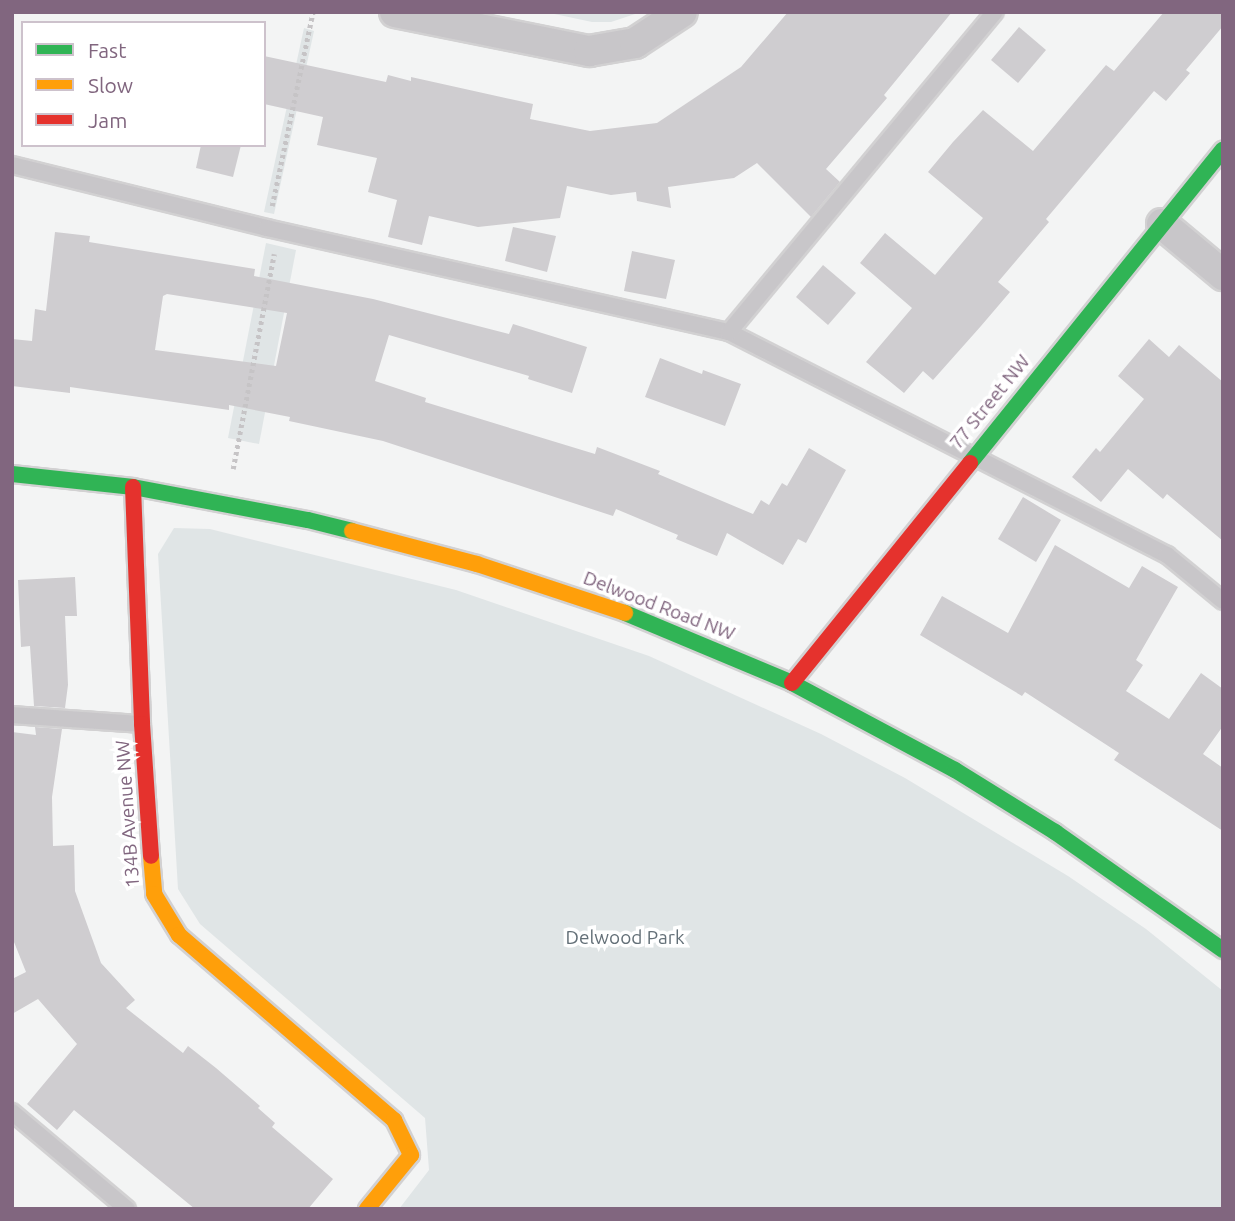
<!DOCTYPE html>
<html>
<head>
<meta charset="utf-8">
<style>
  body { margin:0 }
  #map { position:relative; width:1235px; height:1221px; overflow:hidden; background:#f3f4f4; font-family:Ubuntu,sans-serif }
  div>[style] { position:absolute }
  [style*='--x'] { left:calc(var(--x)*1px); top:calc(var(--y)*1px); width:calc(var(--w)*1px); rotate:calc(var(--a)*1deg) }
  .green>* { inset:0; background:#e0e5e6 }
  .building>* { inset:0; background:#cfcdd0 }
  .path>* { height:4.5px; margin-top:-2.25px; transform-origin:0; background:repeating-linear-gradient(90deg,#c6c4c6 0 3.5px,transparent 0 7px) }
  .roads { filter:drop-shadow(2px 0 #d2d1d2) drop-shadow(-2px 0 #d2d1d2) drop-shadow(0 2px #d2d1d2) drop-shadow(0 -2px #d2d1d2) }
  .lane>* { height:16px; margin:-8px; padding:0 8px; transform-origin:8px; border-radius:8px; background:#c8c6c9 }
  .street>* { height:30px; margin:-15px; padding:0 15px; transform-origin:15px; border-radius:15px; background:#c8c6c9 }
  .fast>* { height:16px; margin:-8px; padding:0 8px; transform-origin:8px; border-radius:8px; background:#30b455 }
  .slow>* { height:16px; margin:-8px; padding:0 8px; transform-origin:8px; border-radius:8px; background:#ff9f0a }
  .jam>* { height:16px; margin:-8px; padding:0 8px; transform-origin:8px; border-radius:8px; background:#e5322d }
  span { translate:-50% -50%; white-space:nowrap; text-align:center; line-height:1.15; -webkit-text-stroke:7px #fff; paint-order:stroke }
  .street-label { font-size:19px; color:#81667f }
  .park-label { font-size:19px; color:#647078 }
  .frame { position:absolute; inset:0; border:14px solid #81667f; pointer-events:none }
  .legend { position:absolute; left:21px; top:21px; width:245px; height:126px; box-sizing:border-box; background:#fff; border:2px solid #cdc2cc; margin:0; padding:9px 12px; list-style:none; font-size:21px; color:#81667f }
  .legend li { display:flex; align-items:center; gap:14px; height:35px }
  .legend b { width:35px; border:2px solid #cdc2cc }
</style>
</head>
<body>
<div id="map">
  <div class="green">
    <div style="clip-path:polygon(545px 12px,641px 12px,611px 22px,592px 22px)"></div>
    <div style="clip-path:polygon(304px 28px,314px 31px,274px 214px,264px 212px)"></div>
    <div style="clip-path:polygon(266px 243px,296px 250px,259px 444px,228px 438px)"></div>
    <div style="clip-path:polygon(174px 528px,210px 529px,456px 590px,649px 656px,821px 734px,905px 778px,1068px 876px,1146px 929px,1223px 991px,1223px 1209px,399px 1209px,429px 1170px,425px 1118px,200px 924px,178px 889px,158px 554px)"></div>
  </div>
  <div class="building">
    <div style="clip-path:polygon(788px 12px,952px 12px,884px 95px,887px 98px,826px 169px,840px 182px,811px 217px,757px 163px,734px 178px,668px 187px,671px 208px,637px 201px,636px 192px,611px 195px,567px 186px,560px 218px,478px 227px,429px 216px,422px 245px,388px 237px,397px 200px,368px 192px,377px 158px,317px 145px,323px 117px,264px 104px,264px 56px,386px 82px,388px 75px,411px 81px,411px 77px,533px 104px,530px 119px,590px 131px,657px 123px,741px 67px)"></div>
    <div style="clip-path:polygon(1164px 12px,1223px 12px,1223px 26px,1186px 70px,1190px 73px,1166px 101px,1154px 91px,1046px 219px,1049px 222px,998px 282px,1010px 292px,981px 326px,933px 380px,923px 371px,904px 393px,866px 362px,912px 308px,860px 263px,885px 233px,935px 275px,983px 218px,928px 172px,953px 142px,983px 110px,1033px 151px,1106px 65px,1114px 71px)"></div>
    <div style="clip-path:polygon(1019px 27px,1046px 50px,1018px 83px,991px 60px)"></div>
    <div style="clip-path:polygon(201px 145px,241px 145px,233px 177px,196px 168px)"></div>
    <div style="clip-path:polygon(513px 227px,556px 236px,547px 272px,505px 261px)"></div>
    <div style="clip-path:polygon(evenodd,55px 232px,90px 236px,89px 242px,255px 269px,254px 276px,373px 299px,509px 334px,513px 324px,587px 347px,572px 393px,528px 379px,529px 376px,389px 335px,375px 381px,426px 398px,425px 402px,595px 454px,597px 447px,660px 471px,658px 474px,753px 514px,761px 500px,769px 505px,782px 483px,787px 486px,809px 448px,846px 470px,806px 543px,798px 539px,783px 565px,727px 533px,717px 556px,676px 539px,678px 535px,616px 509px,613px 516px,383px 441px,289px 421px,290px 417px,229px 405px,229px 410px,70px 387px,70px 393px,12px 386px,12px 339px,32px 341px,35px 309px,46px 311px,55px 232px,167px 294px,287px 313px,276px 366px,155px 350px,163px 296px,167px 294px)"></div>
    <div style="clip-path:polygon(632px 251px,675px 260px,666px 299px,624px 291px)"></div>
    <div style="clip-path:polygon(823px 265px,856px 293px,828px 325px,796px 297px)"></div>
    <div style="clip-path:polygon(1149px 339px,1169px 357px,1179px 345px,1223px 382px,1223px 541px,1167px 494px,1163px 499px,1128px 469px,1101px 502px,1072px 477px,1096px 448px,1100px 452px,1144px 399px,1118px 376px)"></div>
    <div style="clip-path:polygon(660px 358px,702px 374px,703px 370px,741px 384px,725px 426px,645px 397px)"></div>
    <div style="clip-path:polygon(1023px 497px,1061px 520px,1036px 562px,998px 539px)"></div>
    <div style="clip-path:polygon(1055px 545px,1129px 588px,1142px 566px,1178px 587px,1136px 660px,1143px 665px,1126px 691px,1169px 719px,1201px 673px,1223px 689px,1223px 726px,1203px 754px,1223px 768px,1223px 831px,1114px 760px,1119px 753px,1025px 692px,1022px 696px,920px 635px,942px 596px,1008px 633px)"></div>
    <div style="clip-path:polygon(75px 577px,77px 616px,65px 616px,68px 685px,65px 708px,34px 706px,30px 646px,21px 647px,18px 580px)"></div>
    <div style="clip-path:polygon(35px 727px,62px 729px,52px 797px,53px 846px,74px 845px,75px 891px,101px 963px,135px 1000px,126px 1008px,183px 1053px,188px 1046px,216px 1068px,260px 1106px,258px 1108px,275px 1123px,272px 1127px,333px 1179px,308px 1209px,195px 1209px,74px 1110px,57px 1130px,27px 1104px,77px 1044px,38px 999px,12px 1014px,12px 979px,26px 972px,12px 937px,12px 732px,36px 735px)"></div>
  </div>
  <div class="path">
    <div style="--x:272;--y:206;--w:198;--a:-78.1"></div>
    <div style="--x:233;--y:469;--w:219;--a:-79.2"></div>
  </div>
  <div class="roads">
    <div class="lane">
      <div style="--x:12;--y:165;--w:263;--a:13.9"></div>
      <div style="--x:267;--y:228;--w:474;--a:12.7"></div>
      <div style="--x:729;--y:332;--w:492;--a:27"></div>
      <div style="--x:1167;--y:555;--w:72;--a:39.4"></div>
      <div style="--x:729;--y:332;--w:416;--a:-50.3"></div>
      <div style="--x:12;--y:715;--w:130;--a:4"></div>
      <div style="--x:12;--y:1112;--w:150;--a:40.1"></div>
    </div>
    <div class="street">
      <div style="--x:395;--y:12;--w:198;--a:11.4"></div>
      <div style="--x:589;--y:51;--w:47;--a:-9.9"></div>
      <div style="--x:635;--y:43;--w:56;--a:-33.4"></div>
      <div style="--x:1162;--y:224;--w:80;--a:39.9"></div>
    </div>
    <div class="fast">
      <div style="--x:970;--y:463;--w:403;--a:-51.1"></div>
      <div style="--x:12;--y:474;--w:122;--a:6.1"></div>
      <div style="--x:133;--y:487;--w:178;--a:10.7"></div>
      <div style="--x:308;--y:520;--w:45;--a:14"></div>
      <div style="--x:625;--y:613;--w:181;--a:22.7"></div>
      <div style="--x:792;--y:683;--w:185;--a:28.1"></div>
      <div style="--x:955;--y:770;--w:118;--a:31.8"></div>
      <div style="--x:1055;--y:832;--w:205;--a:35.1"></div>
    </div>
    <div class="slow">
      <div style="--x:352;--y:531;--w:129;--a:14.8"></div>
      <div style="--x:477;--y:564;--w:156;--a:18.3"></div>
      <div style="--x:151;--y:856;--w:38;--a:85"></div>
      <div style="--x:154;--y:894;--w:48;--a:58.6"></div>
      <div style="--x:179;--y:935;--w:284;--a:40.7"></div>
      <div style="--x:394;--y:1120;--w:39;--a:64"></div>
      <div style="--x:411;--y:1155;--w:70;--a:129.2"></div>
    </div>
    <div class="jam">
      <div style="--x:133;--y:487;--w:237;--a:87.8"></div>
      <div style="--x:142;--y:724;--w:132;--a:86.1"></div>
      <div style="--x:792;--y:683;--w:283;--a:-51"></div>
    </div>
  </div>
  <div class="street-label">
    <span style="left:990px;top:402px;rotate:-51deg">77 Street NW</span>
    <span style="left:659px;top:606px;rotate:21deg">Delwood Road NW</span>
    <span style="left:128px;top:814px;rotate:-94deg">134B Avenue NW</span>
  </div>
  <div class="park-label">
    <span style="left:625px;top:938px">Delwood Park</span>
  </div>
  <div class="frame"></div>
  <ul class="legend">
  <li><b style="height:9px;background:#30b455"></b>Fast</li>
  <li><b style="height:9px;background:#ff9f0a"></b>Slow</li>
  <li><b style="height:9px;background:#e5322d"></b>Jam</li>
  </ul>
</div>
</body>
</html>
